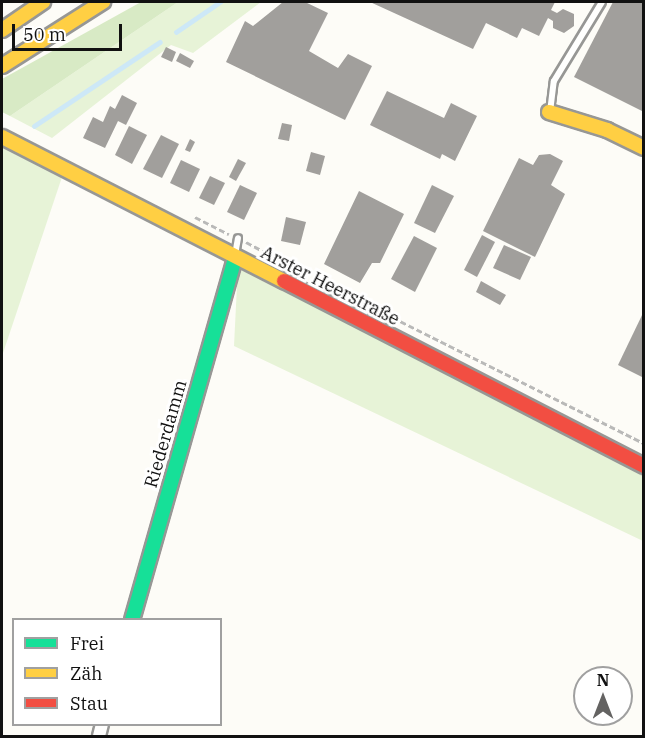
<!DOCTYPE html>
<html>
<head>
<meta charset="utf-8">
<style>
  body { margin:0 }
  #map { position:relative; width:645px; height:738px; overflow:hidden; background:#fdfcf7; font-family:"IBM Plex Serif",serif }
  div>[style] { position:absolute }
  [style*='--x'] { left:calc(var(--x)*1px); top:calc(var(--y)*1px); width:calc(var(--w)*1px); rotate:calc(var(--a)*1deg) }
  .green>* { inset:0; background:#e7f3d7 }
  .forest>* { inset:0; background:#d8eac5 }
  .stream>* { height:4.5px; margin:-2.25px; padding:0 2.25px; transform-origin:2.25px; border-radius:2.25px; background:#cde8f7 }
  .building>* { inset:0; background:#a19f9c }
  .path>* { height:3px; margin-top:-1.5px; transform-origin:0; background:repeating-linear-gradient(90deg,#b9b9b8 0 6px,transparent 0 9px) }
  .roads { filter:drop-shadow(2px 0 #979795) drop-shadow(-2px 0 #979795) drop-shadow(0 2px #979795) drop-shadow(0 -2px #979795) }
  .lane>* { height:6px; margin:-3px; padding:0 3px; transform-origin:3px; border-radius:3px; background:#fffffe }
  .street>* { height:12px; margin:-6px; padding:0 6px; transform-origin:6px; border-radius:6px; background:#fffffe }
  .fast>* { height:14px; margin:-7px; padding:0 7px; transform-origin:7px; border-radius:7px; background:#16e098 }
  .slow>* { height:14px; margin:-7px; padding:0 7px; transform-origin:7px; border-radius:7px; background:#ffcf43 }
  .jam>* { height:14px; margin:-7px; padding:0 7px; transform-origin:7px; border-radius:7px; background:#f24e42 }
  span { translate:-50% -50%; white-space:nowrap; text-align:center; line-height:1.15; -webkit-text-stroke:6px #fff; paint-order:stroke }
  .street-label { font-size:18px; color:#111 }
  .frame { position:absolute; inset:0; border:3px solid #111; pointer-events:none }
  .legend { position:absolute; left:12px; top:618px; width:210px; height:108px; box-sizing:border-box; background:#fff; border:2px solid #a0a0a0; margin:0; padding:8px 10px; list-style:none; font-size:18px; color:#111 }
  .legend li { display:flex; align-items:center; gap:12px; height:30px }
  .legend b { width:30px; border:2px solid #a0a0a0 }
  .north { position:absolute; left:573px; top:666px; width:60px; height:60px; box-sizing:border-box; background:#fff; border:2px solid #a0a0a0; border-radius:50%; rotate:0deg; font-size:16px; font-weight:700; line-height:24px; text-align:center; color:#111 }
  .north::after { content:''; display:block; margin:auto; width:21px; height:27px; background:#646362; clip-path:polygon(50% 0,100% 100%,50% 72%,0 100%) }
  .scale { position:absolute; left:12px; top:24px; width:110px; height:27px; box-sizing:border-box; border:3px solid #111; border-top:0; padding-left:8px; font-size:18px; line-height:21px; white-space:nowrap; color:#111; -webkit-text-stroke:4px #fff; paint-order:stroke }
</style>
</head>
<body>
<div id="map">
  <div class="green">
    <div style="clip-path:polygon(178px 2px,261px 2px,193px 53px,171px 45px,52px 138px,10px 116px)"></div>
    <div style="clip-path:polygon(2px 146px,62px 177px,2px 356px)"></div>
    <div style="clip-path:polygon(238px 265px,643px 474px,643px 541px,234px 346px)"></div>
  </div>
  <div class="forest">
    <div style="clip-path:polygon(141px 2px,178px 2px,10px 116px,2px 112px,2px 79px)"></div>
  </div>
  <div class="stream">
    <div style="--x:176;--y:32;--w:53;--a:-34.3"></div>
    <div style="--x:34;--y:126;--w:151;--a:-33.7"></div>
  </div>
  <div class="building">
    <div style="clip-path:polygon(283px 2px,305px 2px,328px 13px,309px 51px,338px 68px,348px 54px,372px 66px,345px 120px,226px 62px,245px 21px,253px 26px)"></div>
    <div style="clip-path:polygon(370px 2px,555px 2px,551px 10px,557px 13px,563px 9px,574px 14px,574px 26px,564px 33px,553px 28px,553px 21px,548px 18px,539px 36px,522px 28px,517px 38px,486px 23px,473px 49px)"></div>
    <div style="clip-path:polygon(613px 2px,644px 2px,644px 112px,574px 77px)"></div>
    <div style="clip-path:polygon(166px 47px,176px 52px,172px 62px,161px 57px)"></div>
    <div style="clip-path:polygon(180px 53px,194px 61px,190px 68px,176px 61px)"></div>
    <div style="clip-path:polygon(387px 91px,444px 118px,451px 103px,477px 116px,455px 161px,442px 154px,440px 159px,370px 125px)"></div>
    <div style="clip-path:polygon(122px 95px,137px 103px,126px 125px,118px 121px,105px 148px,83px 138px,93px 117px,103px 122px,110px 106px,115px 109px)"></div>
    <div style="clip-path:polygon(282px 123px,292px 125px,289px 141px,278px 139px)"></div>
    <div style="clip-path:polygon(129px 126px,147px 135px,132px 164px,115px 155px)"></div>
    <div style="clip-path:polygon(161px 135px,179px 144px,162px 178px,143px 169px)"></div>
    <div style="clip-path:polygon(190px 139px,195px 142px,190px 152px,185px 150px)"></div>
    <div style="clip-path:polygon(311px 152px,325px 156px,320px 175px,306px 171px)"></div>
    <div style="clip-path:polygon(550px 154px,563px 161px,551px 185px,565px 194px,535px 257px,483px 231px,519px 158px,533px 165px,539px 155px)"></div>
    <div style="clip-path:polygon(238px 159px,246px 163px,236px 181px,229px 177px)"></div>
    <div style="clip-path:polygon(181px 160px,200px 169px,189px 192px,170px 183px)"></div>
    <div style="clip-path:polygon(210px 176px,225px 183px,214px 205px,199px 198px)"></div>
    <div style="clip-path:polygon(240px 185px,257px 193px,244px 220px,227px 212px)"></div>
    <div style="clip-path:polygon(432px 185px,454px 196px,435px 233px,414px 223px)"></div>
    <div style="clip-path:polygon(359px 191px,404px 214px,380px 263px,372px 263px,360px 283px,324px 264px)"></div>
    <div style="clip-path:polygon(286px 217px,306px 222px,300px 245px,281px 241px)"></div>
    <div style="clip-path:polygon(482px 235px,495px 242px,477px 277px,464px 270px)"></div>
    <div style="clip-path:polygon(414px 236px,437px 248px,415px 292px,391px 279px)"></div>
    <div style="clip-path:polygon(504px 245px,531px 257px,520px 280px,493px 268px)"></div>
    <div style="clip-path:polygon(481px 281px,506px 295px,500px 305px,476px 292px)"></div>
    <div style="clip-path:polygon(644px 311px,644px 378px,618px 365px)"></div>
  </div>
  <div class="path">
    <div style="--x:195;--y:217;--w:38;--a:27"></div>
    <div style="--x:246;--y:242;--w:44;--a:28.3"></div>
    <div style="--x:320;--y:281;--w:362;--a:26.6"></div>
  </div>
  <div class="roads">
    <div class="lane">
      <div style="--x:550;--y:112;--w:31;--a:-83"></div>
      <div style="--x:554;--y:81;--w:92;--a:-58.7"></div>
      <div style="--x:235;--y:255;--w:17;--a:-80"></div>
    </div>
    <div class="street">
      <div style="--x:99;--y:736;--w:12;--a:-76"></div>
    </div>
    <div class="fast">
      <div style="--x:132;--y:620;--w:376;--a:-74.1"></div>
    </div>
    <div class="slow">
      <div style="--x:2;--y:30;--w:50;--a:-34.3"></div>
      <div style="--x:2;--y:66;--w:120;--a:-32.4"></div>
      <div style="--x:549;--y:112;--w:61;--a:17.2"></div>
      <div style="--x:607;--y:130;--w:41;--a:25.9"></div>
      <div style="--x:2;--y:137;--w:317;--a:27.1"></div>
    </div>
    <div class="jam">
      <div style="--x:284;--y:281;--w:405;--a:27.2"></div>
    </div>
  </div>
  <div class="street-label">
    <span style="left:330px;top:286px;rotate:27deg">Arster Heerstraße</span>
    <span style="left:166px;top:434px;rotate:-74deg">Riederdamm</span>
  </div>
  <div class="frame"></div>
  <ul class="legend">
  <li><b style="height:8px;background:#16e098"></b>Frei</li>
  <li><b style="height:8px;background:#ffcf43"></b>Zäh</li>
  <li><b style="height:8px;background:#f24e42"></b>Stau</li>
  </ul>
  <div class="north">N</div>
  <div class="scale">50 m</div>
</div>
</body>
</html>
